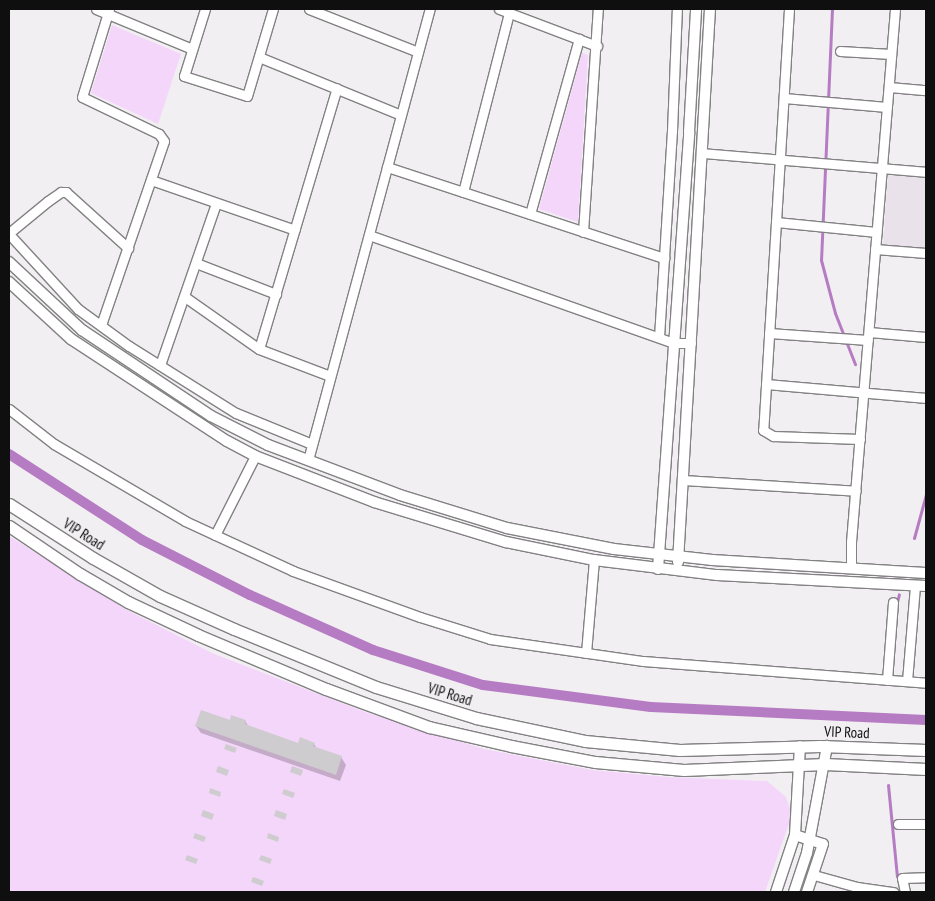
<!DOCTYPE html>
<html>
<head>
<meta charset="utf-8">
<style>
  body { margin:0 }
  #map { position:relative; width:935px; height:901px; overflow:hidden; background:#f2eff2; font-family:"PT Sans Narrow",sans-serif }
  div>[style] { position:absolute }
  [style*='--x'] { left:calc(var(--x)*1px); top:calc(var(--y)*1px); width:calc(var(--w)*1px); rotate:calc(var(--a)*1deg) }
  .built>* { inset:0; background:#e9e2eb }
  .green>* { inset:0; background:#f5d6fb }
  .shadow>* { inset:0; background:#0003 }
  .stream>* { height:3px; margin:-1.5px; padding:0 1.5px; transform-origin:1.5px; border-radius:1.5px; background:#b67cc3 }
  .canal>* { height:10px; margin:-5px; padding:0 5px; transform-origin:5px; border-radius:5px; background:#b67cc3 }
  .building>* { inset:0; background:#cecccf }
  .roads { filter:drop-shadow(1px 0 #838183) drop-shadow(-1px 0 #838183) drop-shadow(0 1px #838183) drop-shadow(0 -1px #838183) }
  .minor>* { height:9px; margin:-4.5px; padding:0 4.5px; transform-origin:4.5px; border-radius:4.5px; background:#fff }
  .tertiary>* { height:10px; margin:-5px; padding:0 5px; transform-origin:5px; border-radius:5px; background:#fff }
  .secondary>* { height:11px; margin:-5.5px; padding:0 5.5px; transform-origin:5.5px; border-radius:5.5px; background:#fff }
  span { translate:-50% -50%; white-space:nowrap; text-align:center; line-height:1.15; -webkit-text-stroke:4px #f2eff2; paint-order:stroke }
  .street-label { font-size:15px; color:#100f10 }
  .frame { position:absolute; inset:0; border:10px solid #100f10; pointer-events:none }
</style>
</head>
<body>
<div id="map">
  <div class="built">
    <div style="clip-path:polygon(888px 175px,926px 178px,926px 249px,883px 245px)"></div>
  </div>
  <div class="green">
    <div style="clip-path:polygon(112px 25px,181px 54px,158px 124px,91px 93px)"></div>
    <div style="clip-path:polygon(582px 53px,588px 55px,578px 222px,539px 209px)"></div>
    <div style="clip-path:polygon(9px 536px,125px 609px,212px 653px,368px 713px,484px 749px,592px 770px,667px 777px,767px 781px,786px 797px,792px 815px,765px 892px,9px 892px)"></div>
  </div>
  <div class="shadow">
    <div style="clip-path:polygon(230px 721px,245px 721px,249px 727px,299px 744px,314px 744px,317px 749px,341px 757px,346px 765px,340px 781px,201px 733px,196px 726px)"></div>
  </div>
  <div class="stream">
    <div style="--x:832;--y:9;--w:251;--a:92.5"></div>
    <div style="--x:821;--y:260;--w:55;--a:75.2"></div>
    <div style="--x:835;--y:313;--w:55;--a:68.6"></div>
    <div style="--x:914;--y:538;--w:46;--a:-74.7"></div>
    <div style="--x:896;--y:606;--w:12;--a:-76"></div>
    <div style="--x:888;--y:785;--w:92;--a:84.4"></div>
  </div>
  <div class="canal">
    <div style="--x:9;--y:454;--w:158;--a:32.9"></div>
    <div style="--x:142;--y:540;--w:121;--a:27"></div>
    <div style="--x:250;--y:595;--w:135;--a:24.1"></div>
    <div style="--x:373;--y:650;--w:115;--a:17.7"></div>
    <div style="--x:483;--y:685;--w:169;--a:7.5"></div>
    <div style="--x:651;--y:707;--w:275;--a:2.7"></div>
  </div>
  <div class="building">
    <div style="clip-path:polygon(201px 710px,230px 720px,231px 715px,246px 720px,245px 724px,298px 743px,300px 737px,315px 743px,313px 746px,342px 756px,336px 775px,195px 726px)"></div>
    <div style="clip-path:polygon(226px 744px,237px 748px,235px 753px,224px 749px)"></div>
    <div style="clip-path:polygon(218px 766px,229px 770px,227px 776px,216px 772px)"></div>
    <div style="clip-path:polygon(292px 766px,303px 770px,301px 776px,290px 772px)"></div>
    <div style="clip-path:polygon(210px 788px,221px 792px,220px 797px,209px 793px)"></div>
    <div style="clip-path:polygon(284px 789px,295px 793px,293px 798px,282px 794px)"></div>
    <div style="clip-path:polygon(203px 810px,214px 814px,212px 820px,201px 816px)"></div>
    <div style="clip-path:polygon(276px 810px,287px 814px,285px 820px,274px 816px)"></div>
    <div style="clip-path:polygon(195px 833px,206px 837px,204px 842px,193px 838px)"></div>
    <div style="clip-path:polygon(268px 833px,279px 837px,278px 842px,267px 838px)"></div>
    <div style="clip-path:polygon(187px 855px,198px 859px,196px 864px,185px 860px)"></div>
    <div style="clip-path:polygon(261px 855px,272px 859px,270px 864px,259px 860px)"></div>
    <div style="clip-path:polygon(253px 877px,264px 881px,262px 886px,251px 882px)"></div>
  </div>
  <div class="roads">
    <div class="minor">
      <div style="--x:96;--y:9;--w:104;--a:22.6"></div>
      <div style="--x:205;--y:9;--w:70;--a:107.4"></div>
      <div style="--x:184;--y:76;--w:66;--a:17.6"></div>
      <div style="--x:247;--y:96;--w:91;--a:-73.4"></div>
      <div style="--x:309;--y:9;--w:117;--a:21.5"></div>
      <div style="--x:499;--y:9;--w:105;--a:20.7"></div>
      <div style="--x:789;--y:9;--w:422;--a:93.5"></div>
      <div style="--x:763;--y:430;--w:12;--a:31"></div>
      <div style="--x:773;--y:436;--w:87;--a:2"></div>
      <div style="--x:840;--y:51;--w:51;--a:3.4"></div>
      <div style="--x:259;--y:57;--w:153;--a:22.2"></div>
      <div style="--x:889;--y:87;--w:37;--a:5"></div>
      <div style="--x:784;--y:98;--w:103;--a:5"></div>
      <div style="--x:702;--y:153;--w:225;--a:4.8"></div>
      <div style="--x:387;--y:167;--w:292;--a:18.2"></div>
      <div style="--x:151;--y:180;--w:152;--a:19.1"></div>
      <div style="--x:463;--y:192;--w:185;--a:-75.6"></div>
      <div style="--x:530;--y:214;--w:182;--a:-74.4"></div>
      <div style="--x:776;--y:222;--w:101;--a:5.7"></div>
      <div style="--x:583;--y:232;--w:224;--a:-86.2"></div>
      <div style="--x:9;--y:233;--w:50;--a:-39.4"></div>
      <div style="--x:48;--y:201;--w:16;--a:-35"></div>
      <div style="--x:61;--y:192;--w:5;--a:0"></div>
      <div style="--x:66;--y:192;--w:84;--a:42.1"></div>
      <div style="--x:9;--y:234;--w:102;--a:47.4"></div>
      <div style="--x:78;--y:309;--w:63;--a:36"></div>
      <div style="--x:129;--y:346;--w:126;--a:32.1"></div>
      <div style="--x:236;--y:413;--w:82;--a:22.2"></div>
      <div style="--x:369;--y:235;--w:324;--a:19.5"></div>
      <div style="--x:674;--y:343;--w:17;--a:0"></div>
      <div style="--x:875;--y:249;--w:51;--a:4.5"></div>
      <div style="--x:196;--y:263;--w:86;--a:21.2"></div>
      <div style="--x:185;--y:297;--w:90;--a:35.1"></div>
      <div style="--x:259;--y:349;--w:76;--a:20.8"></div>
      <div style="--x:101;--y:325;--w:194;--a:-71.1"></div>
      <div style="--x:164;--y:141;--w:9;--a:-126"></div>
      <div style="--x:159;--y:134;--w:85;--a:-154.3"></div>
      <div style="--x:82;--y:97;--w:92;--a:-72.9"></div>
      <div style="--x:869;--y:332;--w:57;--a:5"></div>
      <div style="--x:769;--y:333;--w:99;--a:4"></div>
      <div style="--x:659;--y:337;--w:206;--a:-86.4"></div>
      <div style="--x:672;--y:131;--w:122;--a:-87.7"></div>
      <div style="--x:259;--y:349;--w:272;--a:-73.4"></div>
      <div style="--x:160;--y:365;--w:171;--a:-70.9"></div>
      <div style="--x:766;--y:384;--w:161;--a:5"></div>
      <div style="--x:9;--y:409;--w:57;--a:37.9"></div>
      <div style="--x:54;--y:444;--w:152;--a:30.4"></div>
      <div style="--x:185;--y:521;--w:119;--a:24.8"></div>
      <div style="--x:293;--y:571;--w:135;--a:19.9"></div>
      <div style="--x:420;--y:617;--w:73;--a:17.4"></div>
      <div style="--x:490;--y:639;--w:155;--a:8.2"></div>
      <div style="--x:643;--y:661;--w:284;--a:4.4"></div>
      <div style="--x:308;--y:460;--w:467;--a:-74.9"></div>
      <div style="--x:683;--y:480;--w:173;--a:3.6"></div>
      <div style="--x:215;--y:535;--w:89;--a:-63.1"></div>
      <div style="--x:851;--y:568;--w:26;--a:-90"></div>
      <div style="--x:851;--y:542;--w:535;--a:-85.28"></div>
      <div style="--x:586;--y:653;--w:93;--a:-85.1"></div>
      <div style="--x:887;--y:680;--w:78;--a:-85.6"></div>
      <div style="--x:907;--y:681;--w:96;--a:-85.2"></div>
      <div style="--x:898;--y:824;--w:28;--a:0"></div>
      <div style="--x:814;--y:875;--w:45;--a:15.6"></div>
      <div style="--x:857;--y:887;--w:37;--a:8"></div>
      <div style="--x:905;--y:892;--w:14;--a:-102"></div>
      <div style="--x:902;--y:878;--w:24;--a:-2"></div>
    </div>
    <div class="tertiary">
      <div style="--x:9;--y:262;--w:100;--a:43"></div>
      <div style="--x:82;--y:330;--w:155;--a:33.7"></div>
      <div style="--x:211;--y:416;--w:64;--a:27"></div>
      <div style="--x:268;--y:445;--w:141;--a:20.7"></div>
      <div style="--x:400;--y:495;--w:112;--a:17.1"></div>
      <div style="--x:507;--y:528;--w:109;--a:11.1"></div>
      <div style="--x:614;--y:549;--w:99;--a:6.4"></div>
      <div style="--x:712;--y:560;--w:214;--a:3.5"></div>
      <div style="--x:9;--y:282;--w:84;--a:42.6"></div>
      <div style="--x:71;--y:339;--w:186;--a:33.2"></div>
      <div style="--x:227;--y:441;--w:32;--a:28"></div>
      <div style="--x:255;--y:456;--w:128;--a:21.1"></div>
      <div style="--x:374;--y:502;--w:138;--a:16.9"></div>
      <div style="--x:506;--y:542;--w:90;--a:11.6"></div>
      <div style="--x:594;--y:560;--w:124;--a:7"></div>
      <div style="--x:717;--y:575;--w:209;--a:3"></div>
      <div style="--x:678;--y:562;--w:554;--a:-86.69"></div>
      <div style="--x:658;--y:569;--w:438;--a:-85.9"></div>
      <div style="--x:689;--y:132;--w:123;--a:-86.7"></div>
      <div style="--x:795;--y:835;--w:29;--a:18"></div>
      <div style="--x:823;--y:844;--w:51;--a:108.4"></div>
      <div style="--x:776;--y:892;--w:60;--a:-71.6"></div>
      <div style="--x:795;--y:835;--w:89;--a:-86.8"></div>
      <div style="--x:794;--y:892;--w:41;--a:-71.6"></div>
      <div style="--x:807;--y:853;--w:109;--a:-79.4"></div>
    </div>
    <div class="secondary">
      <div style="--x:9;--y:504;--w:100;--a:32.7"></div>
      <div style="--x:93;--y:558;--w:77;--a:29.6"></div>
      <div style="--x:160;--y:596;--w:81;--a:24"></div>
      <div style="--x:234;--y:629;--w:153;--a:22.2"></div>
      <div style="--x:376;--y:687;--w:105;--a:17.2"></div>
      <div style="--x:476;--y:718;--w:111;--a:11.9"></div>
      <div style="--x:585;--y:741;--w:95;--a:5.4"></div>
      <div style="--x:680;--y:750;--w:140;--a:-1.6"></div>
      <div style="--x:820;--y:746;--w:106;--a:2.2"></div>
      <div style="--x:9;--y:526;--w:86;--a:34.1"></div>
      <div style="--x:80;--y:574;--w:56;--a:30.3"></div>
      <div style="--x:128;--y:602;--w:77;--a:25.2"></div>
      <div style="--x:198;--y:635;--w:139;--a:22.9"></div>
      <div style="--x:326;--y:689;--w:110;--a:20.3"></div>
      <div style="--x:429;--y:727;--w:84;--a:13"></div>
      <div style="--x:511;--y:746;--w:86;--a:10.8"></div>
      <div style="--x:595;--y:762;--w:89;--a:5.1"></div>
      <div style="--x:684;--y:770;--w:141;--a:-2.4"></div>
      <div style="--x:825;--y:764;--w:101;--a:2.8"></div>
    </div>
  </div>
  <div class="street-label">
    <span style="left:84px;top:534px;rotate:32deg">VIP Road</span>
    <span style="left:450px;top:694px;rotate:17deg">VIP Road</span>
    <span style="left:847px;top:732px;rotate:2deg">VIP Road</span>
  </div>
  <div class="frame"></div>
</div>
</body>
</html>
